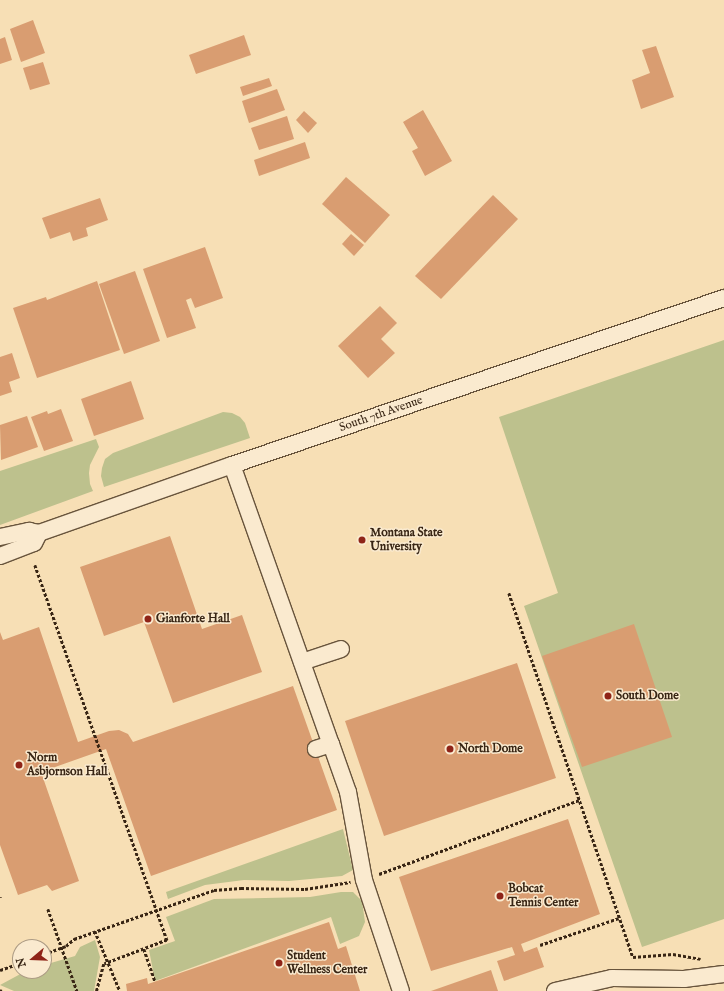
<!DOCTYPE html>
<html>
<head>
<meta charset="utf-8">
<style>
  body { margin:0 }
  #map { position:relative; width:724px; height:991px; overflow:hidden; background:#f7dfb5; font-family:"IM FELL English",serif }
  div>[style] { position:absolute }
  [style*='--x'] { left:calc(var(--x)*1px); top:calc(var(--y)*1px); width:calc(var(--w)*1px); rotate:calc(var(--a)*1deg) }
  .green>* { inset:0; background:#bdc18d }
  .building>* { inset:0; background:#d99d71 }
  .path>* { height:2.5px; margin-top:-1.25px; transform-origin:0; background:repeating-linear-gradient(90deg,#382514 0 3px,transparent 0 5px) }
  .roads { filter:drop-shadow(1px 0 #68543c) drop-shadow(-1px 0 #68543c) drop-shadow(0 1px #68543c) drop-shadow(0 -1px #68543c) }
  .minor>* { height:16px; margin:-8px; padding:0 8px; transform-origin:8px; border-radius:8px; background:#faeacf }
  .dots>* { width:11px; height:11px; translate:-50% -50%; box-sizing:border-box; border:2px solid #faeacf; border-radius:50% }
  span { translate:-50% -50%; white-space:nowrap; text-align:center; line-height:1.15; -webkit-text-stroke:3px #faeacf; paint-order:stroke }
  .street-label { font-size:12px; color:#382514 }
  .poi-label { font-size:12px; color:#382514; font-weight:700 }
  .left { translate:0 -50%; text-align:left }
  .north { position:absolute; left:12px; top:939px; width:40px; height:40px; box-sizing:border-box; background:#faeacf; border:1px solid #ac9b84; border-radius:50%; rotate:251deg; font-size:11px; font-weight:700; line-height:16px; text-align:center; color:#382514 }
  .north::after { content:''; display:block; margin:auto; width:14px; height:18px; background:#8f2418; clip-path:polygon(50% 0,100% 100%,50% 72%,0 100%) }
</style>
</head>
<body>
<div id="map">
  <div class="green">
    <div style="clip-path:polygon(724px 340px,724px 919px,642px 947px,524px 606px,558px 593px,499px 417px)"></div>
    <div style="clip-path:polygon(223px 412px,232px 413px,240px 417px,245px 423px,250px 438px,104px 487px,101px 476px,102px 468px,105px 459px,113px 453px)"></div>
    <div style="clip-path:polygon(96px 439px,99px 447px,90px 465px,89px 473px,90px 484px,93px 491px,0 525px,0 471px)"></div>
    <div style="clip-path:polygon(343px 829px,353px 870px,342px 876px,289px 881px,244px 880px,205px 885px,168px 899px,166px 892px)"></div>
    <div style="clip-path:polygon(341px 892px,353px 892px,362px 901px,365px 922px,359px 936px,340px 944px,331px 917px,155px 981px,149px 950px,175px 941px,166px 917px,214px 899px,310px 897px)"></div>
    <div style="clip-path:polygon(95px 940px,100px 957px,94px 991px,14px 991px,0 985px,26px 971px,44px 971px,44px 965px,75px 956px,80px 947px)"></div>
  </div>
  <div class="building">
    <div style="clip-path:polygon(33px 20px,45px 53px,21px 62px,10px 29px)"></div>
    <div style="clip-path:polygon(244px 35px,251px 55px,196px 74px,189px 55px)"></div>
    <div style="clip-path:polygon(5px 37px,12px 60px,0 64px,0 39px)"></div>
    <div style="clip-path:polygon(656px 46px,674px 97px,641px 109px,632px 80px,650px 73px,642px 50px)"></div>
    <div style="clip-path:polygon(43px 62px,50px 84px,30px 90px,23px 68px)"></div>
    <div style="clip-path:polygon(269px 78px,272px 86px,243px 96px,240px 87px)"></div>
    <div style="clip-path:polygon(277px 89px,285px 110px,249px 123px,242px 101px)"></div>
    <div style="clip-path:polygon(423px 110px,452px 161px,425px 176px,412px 151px,418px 148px,403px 122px)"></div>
    <div style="clip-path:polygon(304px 111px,317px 123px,308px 133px,296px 120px)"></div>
    <div style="clip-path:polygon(287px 116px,294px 139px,259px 150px,251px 128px)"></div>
    <div style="clip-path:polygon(305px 142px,310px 158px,259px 176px,254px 160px)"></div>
    <div style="clip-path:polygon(346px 177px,390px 215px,365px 243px,322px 204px)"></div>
    <div style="clip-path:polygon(493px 195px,518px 219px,441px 299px,415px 276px)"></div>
    <div style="clip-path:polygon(100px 198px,108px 220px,86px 228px,88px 236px,73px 241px,70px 232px,50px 239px,42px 218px)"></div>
    <div style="clip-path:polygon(351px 234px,364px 245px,354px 256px,342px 244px)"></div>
    <div style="clip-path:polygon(205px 247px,223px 298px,195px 308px,191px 298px,186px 300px,196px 328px,167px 338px,143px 269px)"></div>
    <div style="clip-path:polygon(135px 271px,160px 341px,124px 354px,99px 284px)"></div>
    <div style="clip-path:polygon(97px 281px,120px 350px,37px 378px,13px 308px,46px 297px,47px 300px)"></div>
    <div style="clip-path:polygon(380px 306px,397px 323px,381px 339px,395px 353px,368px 378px,338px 346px)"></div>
    <div style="clip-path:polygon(12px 353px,20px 378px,9px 382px,12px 392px,0 396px,0 357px)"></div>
    <div style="clip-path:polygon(131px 381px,144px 419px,94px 436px,81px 399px)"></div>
    <div style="clip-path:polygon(61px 409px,73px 441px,44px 451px,31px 417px,47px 411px,48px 414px)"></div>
    <div style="clip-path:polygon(27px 416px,38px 447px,1px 460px,0 425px)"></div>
    <div style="clip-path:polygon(170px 536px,202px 629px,242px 615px,262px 672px,173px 703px,144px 622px,104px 636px,80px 567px)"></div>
    <div style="clip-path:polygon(634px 624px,672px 737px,582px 767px,542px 656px)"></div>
    <div style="clip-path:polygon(39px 627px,78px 742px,109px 731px,119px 730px,128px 734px,133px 742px,293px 686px,337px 810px,151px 876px,106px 749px,41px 772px,79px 881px,52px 891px,47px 885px,18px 895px,0 845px,0 632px,3px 640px)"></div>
    <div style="clip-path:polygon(517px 663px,556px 778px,384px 836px,345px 721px)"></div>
    <div style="clip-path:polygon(568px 819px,600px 914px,521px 944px,524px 952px,537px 947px,544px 967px,504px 981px,497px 961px,515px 955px,512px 947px,431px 971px,399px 877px)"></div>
    <div style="clip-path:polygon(329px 922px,338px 949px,346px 946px,360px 991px,127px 991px,126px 984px,147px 978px,148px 984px)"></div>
    <div style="clip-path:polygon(491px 970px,498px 991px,431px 991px)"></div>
  </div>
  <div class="path">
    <div style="--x:35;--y:565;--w:398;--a:70.6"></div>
    <div style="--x:167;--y:940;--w:67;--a:159.1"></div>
    <div style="--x:104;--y:964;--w:28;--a:105"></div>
    <div style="--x:509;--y:593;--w:385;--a:71.2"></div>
    <div style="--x:633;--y:957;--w:40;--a:-4.3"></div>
    <div style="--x:673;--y:954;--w:28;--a:10"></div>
    <div style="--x:379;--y:874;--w:213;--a:-20.3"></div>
    <div style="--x:0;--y:898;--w:1;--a:-90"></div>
    <div style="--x:48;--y:909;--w:87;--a:70.5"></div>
    <div style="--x:95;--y:931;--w:65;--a:67.4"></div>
    <div style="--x:540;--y:945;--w:83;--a:-18.9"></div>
    <div style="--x:144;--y:949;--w:34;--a:71"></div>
    <div style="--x:44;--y:954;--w:23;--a:-20"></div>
    <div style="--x:66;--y:946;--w:11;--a:-41"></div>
    <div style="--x:74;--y:939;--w:148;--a:-19.3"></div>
    <div style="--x:214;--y:890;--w:27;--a:-4"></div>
    <div style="--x:241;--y:888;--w:64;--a:0.9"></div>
    <div style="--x:305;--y:889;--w:46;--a:-8.8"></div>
    <div style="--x:0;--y:970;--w:21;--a:-19"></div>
    <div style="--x:0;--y:990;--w:2;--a:27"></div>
  </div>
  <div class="roads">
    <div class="minor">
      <div style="--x:232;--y:465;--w:296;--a:70.5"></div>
      <div style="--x:331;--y:744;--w:16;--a:162"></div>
      <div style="--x:0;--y:537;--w:30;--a:-12"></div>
      <div style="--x:29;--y:531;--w:10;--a:11"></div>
      <div style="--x:39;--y:533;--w:205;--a:-19.4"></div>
      <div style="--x:232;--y:465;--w:520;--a:-18.75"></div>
      <div style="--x:0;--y:556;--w:36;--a:-21"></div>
      <div style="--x:34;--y:543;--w:11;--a:-63"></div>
      <div style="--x:302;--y:662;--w:41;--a:-18.4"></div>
      <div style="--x:331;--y:744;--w:51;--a:70.5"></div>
      <div style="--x:348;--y:792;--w:89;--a:79.7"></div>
      <div style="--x:364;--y:880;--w:117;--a:71.6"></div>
      <div style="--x:555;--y:991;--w:58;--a:-12.8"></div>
      <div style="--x:612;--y:978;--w:72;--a:0.8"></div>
      <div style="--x:684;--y:979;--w:40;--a:-7.1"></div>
    </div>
  </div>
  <div class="dots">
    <div style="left:362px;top:540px;background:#8f2418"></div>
    <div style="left:148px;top:619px;background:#8f2418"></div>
    <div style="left:608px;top:696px;background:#8f2418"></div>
    <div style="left:450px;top:749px;background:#8f2418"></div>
    <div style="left:19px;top:765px;background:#8f2418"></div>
    <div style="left:500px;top:896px;background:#8f2418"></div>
    <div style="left:279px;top:963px;background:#8f2418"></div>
  </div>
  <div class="street-label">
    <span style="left:381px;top:414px;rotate:-19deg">South 7th Avenue</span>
  </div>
  <div class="poi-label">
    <span class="left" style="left:370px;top:540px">Montana State<br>University</span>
    <span class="left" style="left:156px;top:619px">Gianforte Hall</span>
    <span class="left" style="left:616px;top:696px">South Dome</span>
    <span class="left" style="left:458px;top:749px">North Dome</span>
    <span class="left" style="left:27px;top:765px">Norm<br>Asbjornson Hall</span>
    <span class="left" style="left:508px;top:896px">Bobcat<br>Tennis Center</span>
    <span class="left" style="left:287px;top:963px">Student<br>Wellness Center</span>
  </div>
  <div class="north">N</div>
</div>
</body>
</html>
